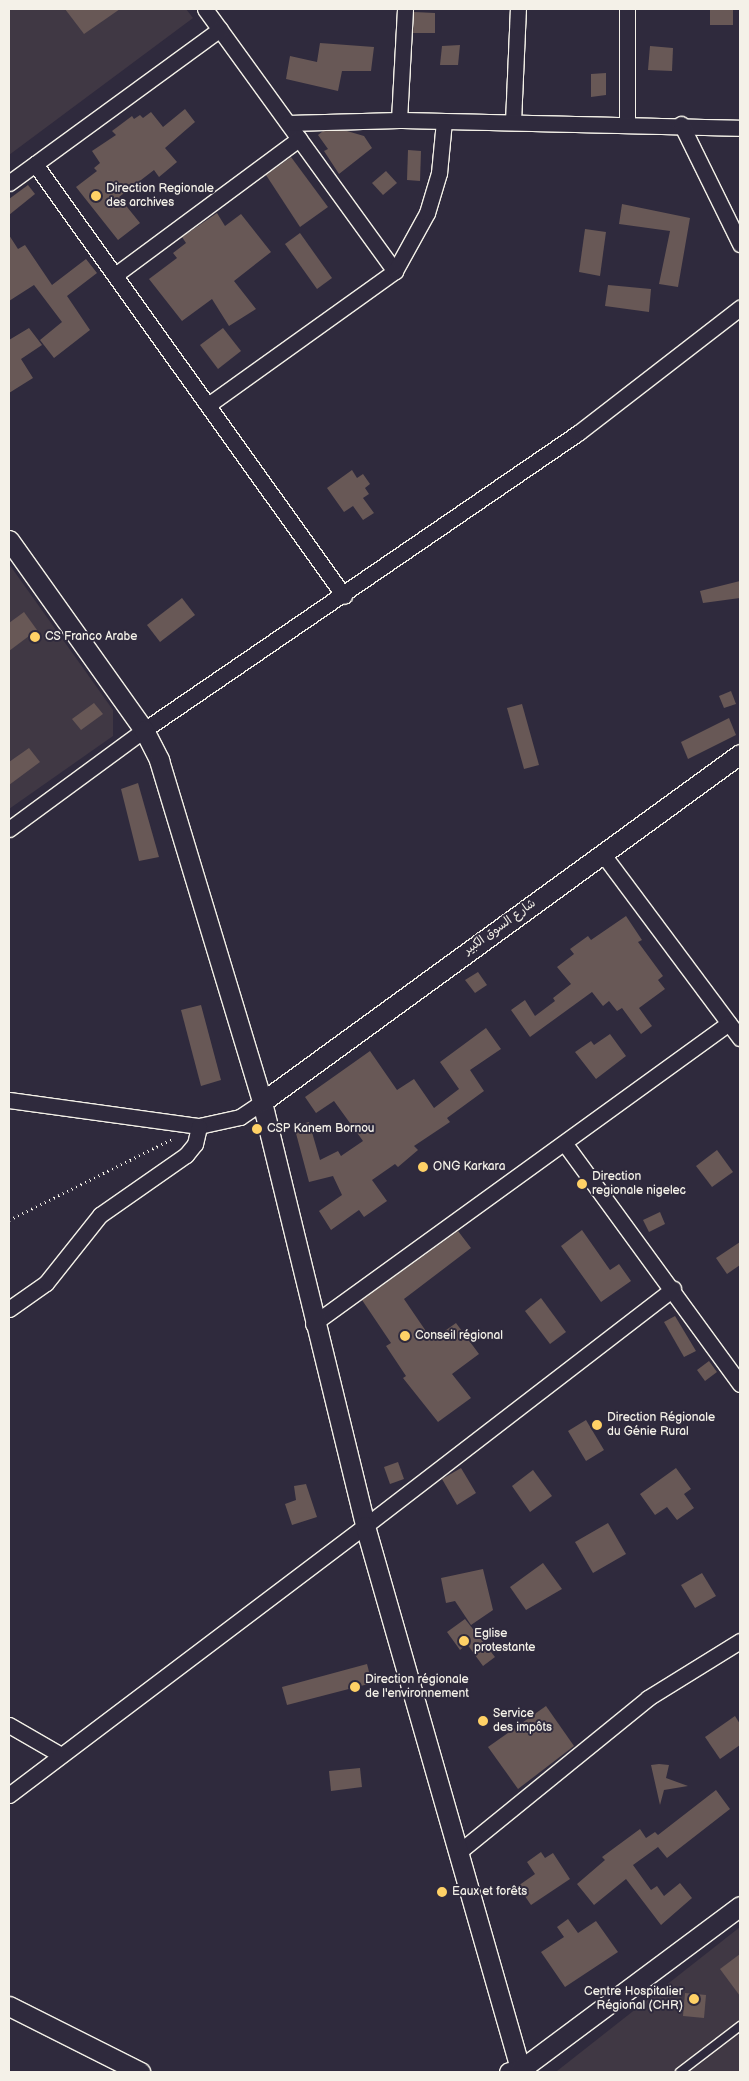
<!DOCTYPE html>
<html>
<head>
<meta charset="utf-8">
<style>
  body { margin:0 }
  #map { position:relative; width:749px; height:2081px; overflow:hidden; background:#2f2a3d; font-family:"Balsamiq Sans","Playpen Sans Arabic",sans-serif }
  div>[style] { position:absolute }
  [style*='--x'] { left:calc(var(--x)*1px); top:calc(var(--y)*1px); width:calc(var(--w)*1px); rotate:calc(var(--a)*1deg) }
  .built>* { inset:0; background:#403844 }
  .building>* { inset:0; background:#685856 }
  .path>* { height:3px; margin-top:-1.5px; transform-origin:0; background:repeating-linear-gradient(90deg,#f4f1e8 0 1px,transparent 0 5px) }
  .roads { filter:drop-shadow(1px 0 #f4f1e8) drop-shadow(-1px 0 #f4f1e8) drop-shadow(0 1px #f4f1e8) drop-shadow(0 -1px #f4f1e8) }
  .service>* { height:8px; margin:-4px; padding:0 4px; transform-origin:4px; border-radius:4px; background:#2f2a3d }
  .minor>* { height:15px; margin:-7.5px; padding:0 7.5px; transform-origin:7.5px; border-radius:7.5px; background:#2f2a3d }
  .tertiary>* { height:19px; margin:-9.5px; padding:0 9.5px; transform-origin:9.5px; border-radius:9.5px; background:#2f2a3d }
  .dots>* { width:14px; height:14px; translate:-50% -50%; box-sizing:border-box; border:2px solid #2f2a3d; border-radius:50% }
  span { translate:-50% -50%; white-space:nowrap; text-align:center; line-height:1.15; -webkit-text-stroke:4px #2f2a3d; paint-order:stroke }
  .poi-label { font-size:12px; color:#f4f1e8 }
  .left { translate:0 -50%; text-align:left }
  .right { translate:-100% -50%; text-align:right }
  .street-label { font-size:12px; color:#f4f1e8 }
  .frame { position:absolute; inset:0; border:10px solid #f4f1e8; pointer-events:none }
</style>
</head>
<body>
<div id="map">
  <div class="built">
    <div style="clip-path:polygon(9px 9px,186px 9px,193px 18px,9px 155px)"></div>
    <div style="clip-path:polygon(9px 564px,113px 710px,113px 736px,9px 809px)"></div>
    <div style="clip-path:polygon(740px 1927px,740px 2072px,557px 2072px,557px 2071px)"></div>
  </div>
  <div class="building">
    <div style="clip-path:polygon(65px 9px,120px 9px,84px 34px)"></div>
    <div style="clip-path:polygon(710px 9px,733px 9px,733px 25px,710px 25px)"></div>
    <div style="clip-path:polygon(414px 12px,435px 13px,435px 33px,413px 33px)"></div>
    <div style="clip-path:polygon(320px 43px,374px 47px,371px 71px,342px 71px,338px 91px,286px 79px,290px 56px,317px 62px)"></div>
    <div style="clip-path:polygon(460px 45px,458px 65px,440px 65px,442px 46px)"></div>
    <div style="clip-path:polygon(650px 46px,673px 48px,672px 71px,648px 70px)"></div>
    <div style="clip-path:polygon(606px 73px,606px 95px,591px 97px,591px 74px)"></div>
    <div style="clip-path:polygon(185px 109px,195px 122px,165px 148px,177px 162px,159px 177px,154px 170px,119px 197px,140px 223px,118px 240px,76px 187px,97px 171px,94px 168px,100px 163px,92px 151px,116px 135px,112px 131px,132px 116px,134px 119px,140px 115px,143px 118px,151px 112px,163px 127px)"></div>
    <div style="clip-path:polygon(323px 131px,347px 131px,364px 136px,372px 148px,339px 174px,324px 151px,328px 149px,318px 135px)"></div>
    <div style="clip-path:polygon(408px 150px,421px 151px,420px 181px,407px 180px)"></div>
    <div style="clip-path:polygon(291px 157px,328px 207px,300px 227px,266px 175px)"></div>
    <div style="clip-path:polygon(386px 171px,397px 183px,383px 195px,372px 183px)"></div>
    <div style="clip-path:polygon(28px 185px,35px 194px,9px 215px,9px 199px)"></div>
    <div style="clip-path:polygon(622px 204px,690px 218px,678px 287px,659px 284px,670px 231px,619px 224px)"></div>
    <div style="clip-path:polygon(217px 213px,225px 226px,241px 214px,271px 252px,234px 281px,256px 309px,229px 326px,212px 299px,182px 321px,149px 279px,177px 258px,173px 253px,186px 243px,182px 237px)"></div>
    <div style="clip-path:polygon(585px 229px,606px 232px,600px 276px,579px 272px)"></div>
    <div style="clip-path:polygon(300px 233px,332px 278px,317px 289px,285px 244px)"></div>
    <div style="clip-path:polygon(9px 235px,18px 249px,25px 245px,52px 285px,86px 259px,97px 273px,67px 296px,90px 330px,54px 358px,40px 340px,62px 322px,34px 285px,9px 301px)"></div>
    <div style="clip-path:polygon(608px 285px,651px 289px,649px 312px,605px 306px)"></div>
    <div style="clip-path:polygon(29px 328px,42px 345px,21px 359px,33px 378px,9px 393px,9px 340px)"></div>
    <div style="clip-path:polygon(223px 328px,241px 351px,218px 369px,200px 345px)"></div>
    <div style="clip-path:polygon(352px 470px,357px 478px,363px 474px,370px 484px,365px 488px,369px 494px,363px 498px,374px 513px,363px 520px,353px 506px,344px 512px,327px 488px)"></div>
    <div style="clip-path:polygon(740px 581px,740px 598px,703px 603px,700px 591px)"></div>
    <div style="clip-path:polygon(182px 598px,195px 615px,160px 642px,147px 625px)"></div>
    <div style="clip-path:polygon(24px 612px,37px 630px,9px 651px,9px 623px)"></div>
    <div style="clip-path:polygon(731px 691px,736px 704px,724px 708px,719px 696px)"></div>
    <div style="clip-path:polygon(94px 703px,103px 714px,81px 730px,72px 719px)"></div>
    <div style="clip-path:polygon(522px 704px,539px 765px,524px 769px,507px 708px)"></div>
    <div style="clip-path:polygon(729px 718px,736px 735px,688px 759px,681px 742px)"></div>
    <div style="clip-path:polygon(29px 748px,40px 762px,9px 785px,9px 762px)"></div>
    <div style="clip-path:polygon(138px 783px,159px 857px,139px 861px,121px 789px)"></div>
    <div style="clip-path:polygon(626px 916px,642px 940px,638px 942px,663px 976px,658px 980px,665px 989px,639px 1008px,652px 1026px,641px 1034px,622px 1008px,617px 1011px,609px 1001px,603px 1006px,592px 992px,530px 1037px,511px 1010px,525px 1000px,535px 1016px,555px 1001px,553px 998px,571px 984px,557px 967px,574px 954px,570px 949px,588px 936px,591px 940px)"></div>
    <div style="clip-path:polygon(478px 972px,487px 985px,475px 993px,465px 980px)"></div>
    <div style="clip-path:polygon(201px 1005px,221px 1080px,201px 1086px,181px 1010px)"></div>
    <div style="clip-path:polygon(486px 1028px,501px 1049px,470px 1070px,484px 1091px,447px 1118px,450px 1122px,414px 1146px,418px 1150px,398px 1167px,395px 1164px,372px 1180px,387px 1201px,364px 1217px,359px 1210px,331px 1230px,319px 1211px,342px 1195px,333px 1176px,309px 1182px,294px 1126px,309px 1122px,320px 1160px,338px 1151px,341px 1156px,363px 1141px,334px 1101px,316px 1113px,305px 1097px,370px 1051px,397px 1090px,414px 1079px,434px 1108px,459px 1089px,440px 1062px)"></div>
    <div style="clip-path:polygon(610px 1034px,626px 1056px,596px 1079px,575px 1052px,591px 1041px,594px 1045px)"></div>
    <div style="clip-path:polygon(717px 1150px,733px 1172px,712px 1187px,696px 1166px)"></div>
    <div style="clip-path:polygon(660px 1212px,665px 1224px,649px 1232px,643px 1220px)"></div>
    <div style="clip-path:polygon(582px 1230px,610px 1270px,619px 1264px,631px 1281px,601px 1302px,561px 1246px)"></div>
    <div style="clip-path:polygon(458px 1231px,471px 1248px,404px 1299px,432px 1340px,456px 1323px,479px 1354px,452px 1374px,471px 1398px,438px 1422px,403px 1378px,406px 1376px,386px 1346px,391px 1343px,362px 1300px)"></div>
    <div style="clip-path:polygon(740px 1242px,740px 1265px,727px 1274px,716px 1258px)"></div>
    <div style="clip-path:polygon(541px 1298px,566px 1332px,550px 1344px,525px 1311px)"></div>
    <div style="clip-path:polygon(675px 1316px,696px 1351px,684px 1357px,664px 1322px)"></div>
    <div style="clip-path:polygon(709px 1361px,717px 1372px,705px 1381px,697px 1370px)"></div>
    <div style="clip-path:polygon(586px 1420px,604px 1450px,586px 1461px,568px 1431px)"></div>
    <div style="clip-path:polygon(398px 1462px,404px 1479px,390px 1484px,384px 1467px)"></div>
    <div style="clip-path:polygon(461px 1468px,476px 1493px,457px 1505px,442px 1479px)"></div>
    <div style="clip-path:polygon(676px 1468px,691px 1489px,684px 1494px,694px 1508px,677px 1520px,667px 1507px,655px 1515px,640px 1494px)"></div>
    <div style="clip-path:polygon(533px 1470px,552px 1496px,530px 1512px,512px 1486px)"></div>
    <div style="clip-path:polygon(306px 1484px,317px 1517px,292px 1525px,285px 1504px,296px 1500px,294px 1486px)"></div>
    <div style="clip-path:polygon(608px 1523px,626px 1554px,593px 1573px,575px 1542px)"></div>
    <div style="clip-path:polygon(543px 1563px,562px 1589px,526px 1610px,510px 1587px)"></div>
    <div style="clip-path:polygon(483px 1569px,493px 1610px,471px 1625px,455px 1601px,446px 1603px,441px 1578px)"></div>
    <div style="clip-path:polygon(702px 1573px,716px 1596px,695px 1608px,681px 1585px)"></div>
    <div style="clip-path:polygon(465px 1619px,495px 1657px,483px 1666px,467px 1644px,460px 1650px,447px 1632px)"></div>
    <div style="clip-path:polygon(367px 1664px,372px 1683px,287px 1705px,282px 1687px)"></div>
    <div style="clip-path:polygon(546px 1706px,574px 1746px,518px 1789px,488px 1747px)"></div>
    <div style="clip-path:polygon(735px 1716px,740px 1724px,740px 1745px,720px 1759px,705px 1737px)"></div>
    <div style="clip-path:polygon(659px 1764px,669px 1765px,666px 1778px,688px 1786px,664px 1790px,660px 1805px,651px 1765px)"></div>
    <div style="clip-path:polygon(360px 1768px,362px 1787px,331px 1791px,329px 1771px)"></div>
    <div style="clip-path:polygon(716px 1790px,730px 1809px,667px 1858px,658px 1847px,633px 1865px,651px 1890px,657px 1886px,664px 1896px,680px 1883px,692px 1898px,661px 1925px,626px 1879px,594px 1905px,577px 1884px,605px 1860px,602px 1857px,640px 1829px,646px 1838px,655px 1832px,658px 1835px)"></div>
    <div style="clip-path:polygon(541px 1852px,545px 1858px,553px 1853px,570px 1879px,531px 1905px,518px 1886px,535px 1874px,527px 1862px)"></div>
    <div style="clip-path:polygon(568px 1919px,578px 1933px,596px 1921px,618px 1952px,565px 1987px,541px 1952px,564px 1937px,557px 1927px)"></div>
    <div style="clip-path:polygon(740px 1954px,740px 1996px,720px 1969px)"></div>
    <div style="clip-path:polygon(685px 1993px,706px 1995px,704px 2018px,683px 2016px)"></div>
  </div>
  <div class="path">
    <div style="--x:9;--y:1220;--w:184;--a:-26.4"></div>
  </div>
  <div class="roads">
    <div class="service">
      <div style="--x:680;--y:2072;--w:76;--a:-37.5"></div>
    </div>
    <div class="minor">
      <div style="--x:205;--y:9;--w:324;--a:54.1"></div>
      <div style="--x:627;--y:9;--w:114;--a:90"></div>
      <div style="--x:399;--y:120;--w:111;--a:-86.9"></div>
      <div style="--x:513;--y:122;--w:113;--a:-87.5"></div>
      <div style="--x:288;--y:123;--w:111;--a:-1.5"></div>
      <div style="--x:399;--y:120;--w:341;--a:1.3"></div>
      <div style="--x:681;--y:124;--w:134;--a:63.8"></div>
      <div style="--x:35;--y:164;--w:531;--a:54.42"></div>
      <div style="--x:9;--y:183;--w:261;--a:-36.1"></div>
      <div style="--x:115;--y:275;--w:229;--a:-36.5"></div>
      <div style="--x:208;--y:405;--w:230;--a:-35.6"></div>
      <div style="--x:395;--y:271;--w:66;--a:-61.1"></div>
      <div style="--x:427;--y:213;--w:42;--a:-73.3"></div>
      <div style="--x:439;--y:173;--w:52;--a:-84.5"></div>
      <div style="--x:9;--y:829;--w:167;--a:-36.3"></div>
      <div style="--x:144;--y:730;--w:526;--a:-34.39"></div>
      <div style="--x:578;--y:433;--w:205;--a:-37.7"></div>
      <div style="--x:602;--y:853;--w:231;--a:53.3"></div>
      <div style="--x:9;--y:1100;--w:192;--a:7.8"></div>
      <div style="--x:199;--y:1126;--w:42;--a:-12.4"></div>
      <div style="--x:240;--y:1117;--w:27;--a:-34"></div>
      <div style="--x:565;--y:1144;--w:297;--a:53.9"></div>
      <div style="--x:9;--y:1309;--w:45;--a:-35.1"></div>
      <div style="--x:46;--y:1283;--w:87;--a:-51.5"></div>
      <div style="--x:100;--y:1215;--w:105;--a:-34.9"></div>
      <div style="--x:186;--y:1155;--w:14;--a:-51"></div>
      <div style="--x:195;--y:1144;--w:18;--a:-77"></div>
      <div style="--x:313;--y:1324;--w:513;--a:-35.89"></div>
      <div style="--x:9;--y:1725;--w:60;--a:30"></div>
      <div style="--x:9;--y:1795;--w:446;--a:-37.1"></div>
      <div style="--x:365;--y:1526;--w:389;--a:-37.6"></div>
      <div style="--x:460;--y:1851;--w:242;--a:-39.1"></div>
      <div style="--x:648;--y:1698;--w:108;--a:-31.8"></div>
    </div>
    <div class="tertiary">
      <div style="--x:9;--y:540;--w:233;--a:54.6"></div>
      <div style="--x:144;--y:730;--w:34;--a:63"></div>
      <div style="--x:159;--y:760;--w:357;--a:73.2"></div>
      <div style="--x:262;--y:1102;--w:436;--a:76.3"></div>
      <div style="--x:365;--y:1526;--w:568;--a:74.05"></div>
      <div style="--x:262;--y:1102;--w:591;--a:-36.06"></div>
      <div style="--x:9;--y:2006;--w:147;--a:26.7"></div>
      <div style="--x:509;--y:2072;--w:11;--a:-10"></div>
      <div style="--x:520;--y:2070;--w:274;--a:-36.7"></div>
    </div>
  </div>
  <div class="dots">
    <div style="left:96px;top:196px;background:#ffd166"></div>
    <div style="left:35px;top:637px;background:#ffd166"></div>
    <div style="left:257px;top:1129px;background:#ffd166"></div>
    <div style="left:423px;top:1167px;background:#ffd166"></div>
    <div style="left:582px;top:1184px;background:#ffd166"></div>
    <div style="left:405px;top:1336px;background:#ffd166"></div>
    <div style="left:597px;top:1425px;background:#ffd166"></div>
    <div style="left:464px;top:1641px;background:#ffd166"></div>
    <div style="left:355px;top:1687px;background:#ffd166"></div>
    <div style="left:483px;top:1721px;background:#ffd166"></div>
    <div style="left:442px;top:1892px;background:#ffd166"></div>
    <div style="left:694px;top:1999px;background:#ffd166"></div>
  </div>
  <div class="poi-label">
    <span class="left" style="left:106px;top:196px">Direction Regionale<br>des archives</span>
    <span class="left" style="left:45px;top:637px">CS Franco Arabe</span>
    <span class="left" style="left:267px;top:1129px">CSP Kanem Bornou</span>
    <span class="left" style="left:433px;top:1167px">ONG Karkara</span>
    <span class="left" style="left:592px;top:1184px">Direction<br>regionale nigelec</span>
    <span class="left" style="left:415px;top:1336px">Conseil régional</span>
    <span class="left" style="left:607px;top:1425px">Direction Régionale<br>du Génie Rural</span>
    <span class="left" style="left:474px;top:1641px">Eglise<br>protestante</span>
    <span class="left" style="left:365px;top:1687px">Direction régionale<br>de l'environnement</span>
    <span class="left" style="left:493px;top:1721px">Service<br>des impôts</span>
    <span class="left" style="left:452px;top:1892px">Eaux et forêts</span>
    <span class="right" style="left:683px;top:1999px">Centre Hospitalier<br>Régional (CHR)</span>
  </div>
  <div class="street-label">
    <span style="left:500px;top:927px;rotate:-36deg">شارع السوق الكبير</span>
  </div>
  <div class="frame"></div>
</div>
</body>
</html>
